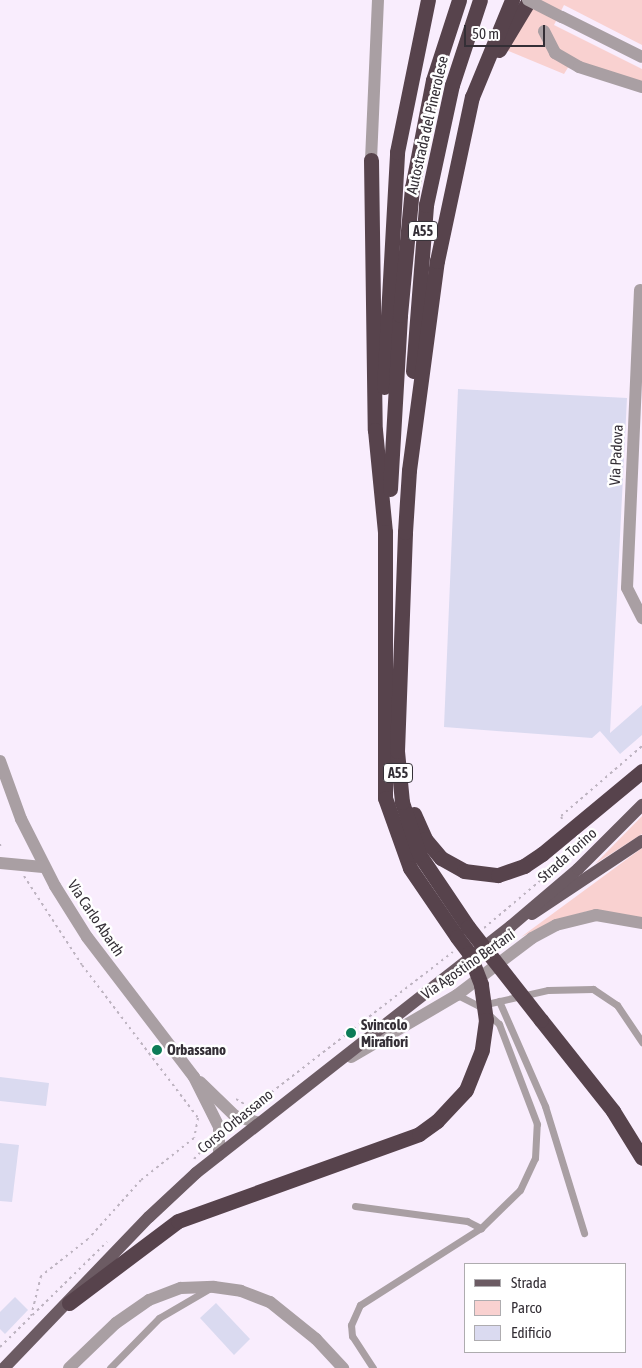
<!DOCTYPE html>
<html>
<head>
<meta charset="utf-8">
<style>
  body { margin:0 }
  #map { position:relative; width:642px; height:1368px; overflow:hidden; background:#f9edfd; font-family:"Asap Condensed",sans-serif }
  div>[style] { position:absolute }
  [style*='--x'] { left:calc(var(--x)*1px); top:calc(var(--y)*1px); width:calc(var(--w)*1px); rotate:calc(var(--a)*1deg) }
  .green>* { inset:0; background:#f9d1d0 }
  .building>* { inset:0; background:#dadaf0 }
  .path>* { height:2px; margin-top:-1px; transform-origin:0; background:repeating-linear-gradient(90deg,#bdb3c0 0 2.5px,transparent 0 6.5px) }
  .service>* { height:7px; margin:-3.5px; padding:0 3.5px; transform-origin:3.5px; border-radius:3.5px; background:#a99fa3 }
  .minor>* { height:12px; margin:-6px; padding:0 6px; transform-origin:6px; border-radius:6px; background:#a99fa3 }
  .primary>* { height:12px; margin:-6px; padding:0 6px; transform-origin:6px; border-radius:6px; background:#6c5b63 }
  .motorway>* { height:15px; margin:-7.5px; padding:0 7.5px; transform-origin:7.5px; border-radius:7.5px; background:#57434c }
  .minor-bridge>* { height:12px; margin:-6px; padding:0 6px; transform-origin:6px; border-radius:6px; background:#a99fa3 }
  .motorway-bridge>* { height:15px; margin:-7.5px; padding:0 7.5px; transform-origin:7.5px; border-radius:7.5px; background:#57434c }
  .dots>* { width:14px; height:14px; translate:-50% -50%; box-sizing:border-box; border:2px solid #fff; border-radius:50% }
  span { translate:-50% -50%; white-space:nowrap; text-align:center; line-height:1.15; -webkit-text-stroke:5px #fff; paint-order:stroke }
  .shield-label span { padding:1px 4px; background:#fff; border:1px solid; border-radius:4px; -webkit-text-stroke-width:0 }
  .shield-label { font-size:14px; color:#342f36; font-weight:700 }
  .street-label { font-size:15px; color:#342f36 }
  .poi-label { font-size:15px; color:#342f36; font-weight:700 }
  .left { translate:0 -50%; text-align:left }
  .legend { position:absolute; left:464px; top:1263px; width:162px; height:90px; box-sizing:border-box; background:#fff; border:1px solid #aeacaf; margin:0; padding:6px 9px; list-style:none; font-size:15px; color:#342f36 }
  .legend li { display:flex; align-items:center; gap:10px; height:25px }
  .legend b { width:25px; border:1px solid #aeacaf }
  .scale { position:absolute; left:464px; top:25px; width:81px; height:22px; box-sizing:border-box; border:2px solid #342f36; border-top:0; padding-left:6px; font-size:15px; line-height:18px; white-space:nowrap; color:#342f36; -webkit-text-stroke:4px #fff; paint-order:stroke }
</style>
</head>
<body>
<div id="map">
  <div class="green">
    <div style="clip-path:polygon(536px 0,642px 0,642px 45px,564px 5px,554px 25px,642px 69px,642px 83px,572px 61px,564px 74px,506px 50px)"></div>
    <div style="clip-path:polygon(642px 816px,642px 834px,595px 864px)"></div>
    <div style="clip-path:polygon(642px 848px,642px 918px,588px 911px,554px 921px,521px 937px)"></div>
  </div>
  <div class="building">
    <div style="clip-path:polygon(458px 389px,627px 398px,610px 733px,642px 705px,642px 735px,620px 754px,600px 731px,592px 738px,444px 727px)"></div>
    <div style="clip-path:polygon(0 1077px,49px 1083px,46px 1106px,0 1101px)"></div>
    <div style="clip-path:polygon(0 1143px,19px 1145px,12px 1202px,0 1201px)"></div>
    <div style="clip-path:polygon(15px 1297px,28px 1310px,5px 1334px,0 1329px,0 1312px)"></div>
    <div style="clip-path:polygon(216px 1303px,250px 1339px,234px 1355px,200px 1318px)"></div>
  </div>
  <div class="path">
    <div style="--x:562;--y:819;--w:3;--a:-108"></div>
    <div style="--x:561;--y:816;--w:107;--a:-40.8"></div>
    <div style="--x:0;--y:844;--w:6;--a:81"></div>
    <div style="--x:24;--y:876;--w:106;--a:56.9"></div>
    <div style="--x:82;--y:965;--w:192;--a:52.8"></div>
    <div style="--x:198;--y:1118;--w:20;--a:101"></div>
    <div style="--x:194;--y:1138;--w:68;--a:141.6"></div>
    <div style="--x:141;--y:1180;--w:79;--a:131.9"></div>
    <div style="--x:88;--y:1239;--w:60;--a:141.8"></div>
    <div style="--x:41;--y:1276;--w:41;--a:104"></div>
    <div style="--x:484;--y:928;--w:115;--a:-40.1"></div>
    <div style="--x:572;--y:854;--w:8;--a:-104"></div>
    <div style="--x:236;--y:1099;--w:17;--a:31"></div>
    <div style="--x:251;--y:1108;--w:255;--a:-37.7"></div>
    <div style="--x:194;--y:1159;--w:18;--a:-47"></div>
    <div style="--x:0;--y:1347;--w:150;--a:-44.5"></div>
  </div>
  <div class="service">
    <div style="--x:499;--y:1001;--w:115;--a:66.3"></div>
    <div style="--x:545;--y:1106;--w:133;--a:72.9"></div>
    <div style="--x:482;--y:1005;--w:68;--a:-12.8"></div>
    <div style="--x:548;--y:990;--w:45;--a:-1.3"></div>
    <div style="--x:593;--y:989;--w:29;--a:34"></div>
    <div style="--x:617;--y:1005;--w:45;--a:56"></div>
    <div style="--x:355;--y:1206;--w:113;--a:7.6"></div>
    <div style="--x:467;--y:1221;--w:16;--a:27"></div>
    <div style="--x:110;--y:1368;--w:70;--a:-45.6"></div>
    <div style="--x:159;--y:1318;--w:56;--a:-30.3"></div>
    <div style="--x:373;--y:1368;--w:38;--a:-123"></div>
    <div style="--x:352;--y:1336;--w:11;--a:-95"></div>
    <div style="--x:351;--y:1325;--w:22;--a:-66"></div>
    <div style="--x:360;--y:1305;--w:143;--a:-32.5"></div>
    <div style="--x:481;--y:1228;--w:54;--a:-44.3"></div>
    <div style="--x:520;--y:1190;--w:35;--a:-65"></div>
    <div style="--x:535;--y:1158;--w:34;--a:-87"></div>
    <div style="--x:537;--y:1124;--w:107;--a:-110.8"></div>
    <div style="--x:499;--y:1024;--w:27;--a:-138"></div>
    <div style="--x:479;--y:1006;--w:25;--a:-153"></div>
  </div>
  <div class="minor">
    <div style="--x:562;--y:17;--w:89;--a:26.6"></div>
    <div style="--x:544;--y:31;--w:25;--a:63"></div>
    <div style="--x:555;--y:53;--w:28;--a:30"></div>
    <div style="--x:579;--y:67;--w:66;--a:17.6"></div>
    <div style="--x:371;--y:160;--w:160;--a:-87.5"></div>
    <div style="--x:640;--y:290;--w:298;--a:92.5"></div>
    <div style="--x:627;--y:588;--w:34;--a:63"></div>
    <div style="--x:0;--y:761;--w:62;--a:70.1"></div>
    <div style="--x:21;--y:819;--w:75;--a:63.1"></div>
    <div style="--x:55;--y:886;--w:60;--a:57.9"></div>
    <div style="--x:87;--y:937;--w:176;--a:52.6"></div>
    <div style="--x:194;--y:1077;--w:56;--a:63.4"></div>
    <div style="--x:219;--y:1127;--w:28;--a:90"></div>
    <div style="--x:0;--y:863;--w:43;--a:5.3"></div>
    <div style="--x:351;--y:1057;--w:123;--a:-30.3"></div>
    <div style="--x:457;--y:995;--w:94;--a:-37.2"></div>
    <div style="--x:532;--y:938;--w:27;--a:-28"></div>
    <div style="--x:556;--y:925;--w:41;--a:-14"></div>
    <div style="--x:596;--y:915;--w:47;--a:9.9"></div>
    <div style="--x:200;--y:1082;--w:49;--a:44.2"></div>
    <div style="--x:235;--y:1116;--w:25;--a:16"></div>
    <div style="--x:69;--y:1368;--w:65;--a:-43.8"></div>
    <div style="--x:116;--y:1323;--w:40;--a:-34.9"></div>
    <div style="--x:149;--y:1300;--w:34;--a:-21"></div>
    <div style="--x:181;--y:1288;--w:33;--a:-2"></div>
    <div style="--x:214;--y:1287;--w:27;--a:8"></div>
    <div style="--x:241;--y:1291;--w:31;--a:21"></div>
    <div style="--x:270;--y:1302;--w:59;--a:38.8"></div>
    <div style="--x:316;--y:1339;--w:40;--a:47"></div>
  </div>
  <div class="primary">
    <div style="--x:532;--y:914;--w:132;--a:-33.6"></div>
    <div style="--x:4;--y:1368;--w:209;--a:-46.2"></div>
    <div style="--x:149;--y:1217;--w:64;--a:-43.1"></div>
    <div style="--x:196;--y:1173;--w:400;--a:-38.1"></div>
    <div style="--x:511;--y:926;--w:88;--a:-40.4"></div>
    <div style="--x:578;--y:869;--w:91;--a:-45"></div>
  </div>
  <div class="motorway">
    <div style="--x:499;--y:50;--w:58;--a:-59"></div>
    <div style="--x:371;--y:160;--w:270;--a:89.2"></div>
    <div style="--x:375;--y:430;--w:102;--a:84.4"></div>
    <div style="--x:385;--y:532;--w:266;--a:90"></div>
    <div style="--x:385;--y:798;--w:74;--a:70.3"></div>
    <div style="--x:410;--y:868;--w:83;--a:55.7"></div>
    <div style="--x:413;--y:371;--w:167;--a:-85.5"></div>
    <div style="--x:426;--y:205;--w:123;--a:-77.8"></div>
    <div style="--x:452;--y:85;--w:89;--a:-71.8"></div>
    <div style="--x:384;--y:387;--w:235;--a:-86.8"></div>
    <div style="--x:397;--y:152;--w:155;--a:-78.5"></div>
    <div style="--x:390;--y:489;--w:174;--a:-86.7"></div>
    <div style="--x:400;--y:315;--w:128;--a:-84.6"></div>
    <div style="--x:412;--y:188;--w:110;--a:-79"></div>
    <div style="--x:433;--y:80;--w:84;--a:-72"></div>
    <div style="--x:414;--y:814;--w:27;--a:66"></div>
    <div style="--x:425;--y:839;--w:25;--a:50"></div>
    <div style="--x:441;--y:858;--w:26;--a:29"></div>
    <div style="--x:464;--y:871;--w:34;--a:7"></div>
    <div style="--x:498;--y:875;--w:28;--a:-19"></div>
    <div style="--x:524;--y:866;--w:22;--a:-34"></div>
    <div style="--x:542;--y:854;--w:130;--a:-39.7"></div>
    <div style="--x:468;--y:927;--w:88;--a:-123.9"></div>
    <div style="--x:419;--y:854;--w:55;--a:-108.1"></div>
    <div style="--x:402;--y:802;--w:51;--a:-95.6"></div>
    <div style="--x:397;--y:751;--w:219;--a:-87.9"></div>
    <div style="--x:405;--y:532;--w:62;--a:-86.3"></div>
    <div style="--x:409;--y:470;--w:211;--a:-82.4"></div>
    <div style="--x:437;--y:261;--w:168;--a:-78"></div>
    <div style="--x:472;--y:97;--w:105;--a:-67.6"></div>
    <div style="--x:541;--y:1020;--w:116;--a:51.6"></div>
    <div style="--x:613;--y:1111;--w:55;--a:58.3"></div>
    <div style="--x:69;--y:1303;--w:136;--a:-37"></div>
    <div style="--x:178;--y:1221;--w:256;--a:-19.8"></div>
    <div style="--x:419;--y:1134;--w:22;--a:-36"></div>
    <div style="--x:437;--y:1121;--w:42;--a:-46.9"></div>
    <div style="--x:466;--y:1090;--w:43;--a:-68.2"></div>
  </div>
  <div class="minor-bridge">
    <div style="--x:528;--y:0;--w:38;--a:27"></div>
  </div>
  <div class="motorway-bridge">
    <div style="--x:468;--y:927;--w:118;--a:51.9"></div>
    <div style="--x:457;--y:937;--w:20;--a:53"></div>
    <div style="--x:469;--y:953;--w:34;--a:69"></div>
    <div style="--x:481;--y:985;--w:35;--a:82"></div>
    <div style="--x:486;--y:1020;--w:30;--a:98"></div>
  </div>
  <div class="dots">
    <div style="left:351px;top:1033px;background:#0d7c58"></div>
    <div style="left:157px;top:1050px;background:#0d7c58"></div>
  </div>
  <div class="shield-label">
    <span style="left:423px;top:231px">A55</span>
    <span style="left:398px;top:773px">A55</span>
  </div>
  <div class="street-label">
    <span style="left:427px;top:125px;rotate:-77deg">Autostrada del Pinerolese</span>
    <span style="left:616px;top:455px;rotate:-87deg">Via Padova</span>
    <span style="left:567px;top:855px;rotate:-42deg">Strada Torino</span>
    <span style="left:96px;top:918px;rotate:56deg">Via Carlo Abarth</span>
    <span style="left:468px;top:964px;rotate:-35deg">Via Agostino Bertani</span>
    <span style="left:235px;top:1121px;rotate:-39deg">Corso Orbassano</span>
  </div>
  <div class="poi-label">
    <span class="left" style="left:361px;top:1033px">Svincolo<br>Mirafiori</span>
    <span class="left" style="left:167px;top:1050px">Orbassano</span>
  </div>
  <ul class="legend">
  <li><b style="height:6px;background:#6c5b63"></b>Strada</li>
  <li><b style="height:14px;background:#f9d1d0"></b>Parco</li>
  <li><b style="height:14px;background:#dadaf0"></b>Edificio</li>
  </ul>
  <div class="scale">50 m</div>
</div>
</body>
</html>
